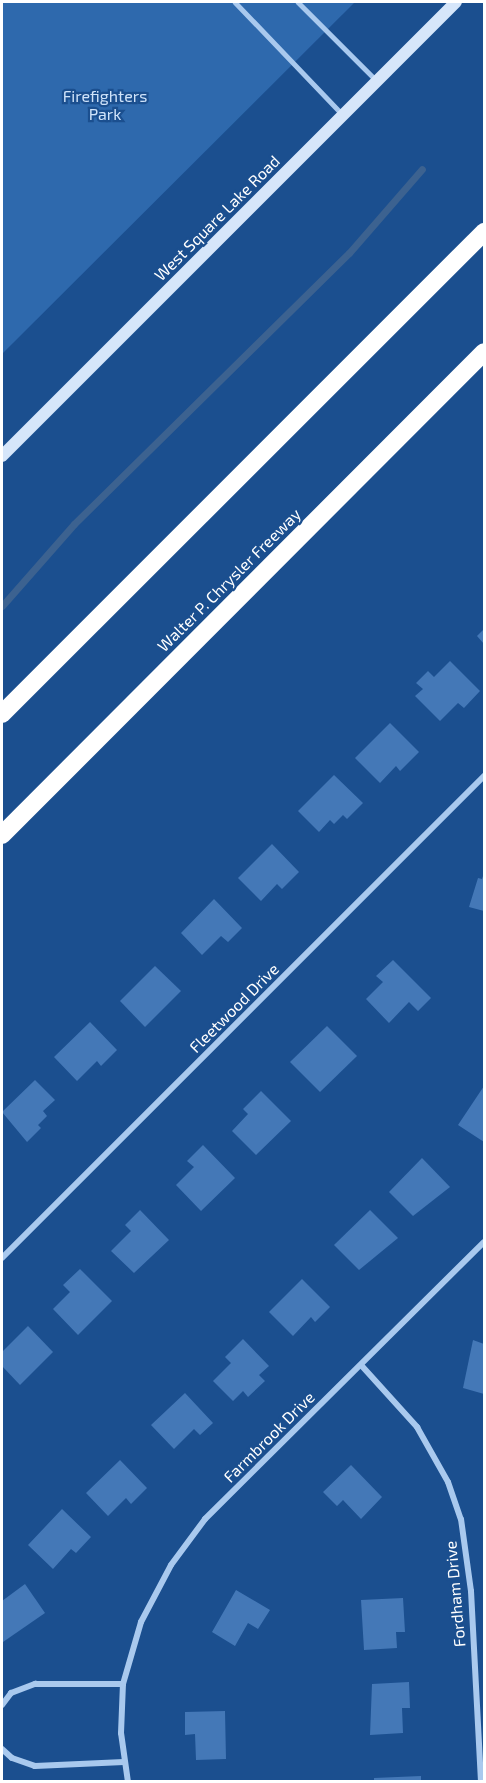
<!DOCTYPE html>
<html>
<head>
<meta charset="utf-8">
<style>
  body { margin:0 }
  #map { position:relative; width:486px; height:1783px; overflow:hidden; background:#1b4f8f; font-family:"Exo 2",sans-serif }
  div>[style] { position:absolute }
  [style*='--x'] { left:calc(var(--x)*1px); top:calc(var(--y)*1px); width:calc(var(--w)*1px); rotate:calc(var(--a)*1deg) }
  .green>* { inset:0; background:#2e69ad }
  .stream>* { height:7px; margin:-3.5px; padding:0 3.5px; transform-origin:3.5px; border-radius:3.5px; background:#3c6290 }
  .building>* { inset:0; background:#4478b7 }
  .service>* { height:4.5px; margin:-2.25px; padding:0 2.25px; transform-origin:2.25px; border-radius:2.25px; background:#a9c9ee }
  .minor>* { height:6px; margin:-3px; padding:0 3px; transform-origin:3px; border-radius:3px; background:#a9c9ee }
  .secondary>* { height:12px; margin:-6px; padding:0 6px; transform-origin:6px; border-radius:6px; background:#d6e6fa }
  .motorway>* { height:18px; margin:-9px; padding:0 9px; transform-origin:9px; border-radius:9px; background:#fff }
  span { translate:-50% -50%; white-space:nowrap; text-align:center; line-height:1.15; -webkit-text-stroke:4.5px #1b4f8f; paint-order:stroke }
  .park-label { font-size:16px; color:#cfe3fa }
  .street-label { font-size:16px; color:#fff }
  .frame { position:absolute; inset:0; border:3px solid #fff; pointer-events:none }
</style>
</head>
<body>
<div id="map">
  <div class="green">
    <div style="clip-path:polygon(2px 2px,355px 2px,2px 354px)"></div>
  </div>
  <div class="stream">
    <div style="--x:2;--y:606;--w:109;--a:-48.7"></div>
    <div style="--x:74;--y:524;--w:386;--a:-44.6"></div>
    <div style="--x:349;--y:253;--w:111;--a:-49"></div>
  </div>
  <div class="building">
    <div style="clip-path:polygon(484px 629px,484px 644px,477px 636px)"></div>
    <div style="clip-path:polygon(450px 661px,480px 691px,464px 708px,458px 703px,440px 721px,415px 696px,423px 689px,416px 683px,428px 671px,434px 677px)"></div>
    <div style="clip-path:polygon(390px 723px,419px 752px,400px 771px,396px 766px,380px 783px,355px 758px)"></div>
    <div style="clip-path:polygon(334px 775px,363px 803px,347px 819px,343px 815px,334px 824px,330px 820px,319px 832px,298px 811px)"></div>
    <div style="clip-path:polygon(272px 844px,299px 872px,282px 889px,277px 884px,261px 901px,238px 878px)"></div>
    <div style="clip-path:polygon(484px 873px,484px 911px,469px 907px,478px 878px,482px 879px)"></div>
    <div style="clip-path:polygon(214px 899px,242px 928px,228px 942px,221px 936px,202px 955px,181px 933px)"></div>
    <div style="clip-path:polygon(393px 960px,431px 998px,418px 1011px,409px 1002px,389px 1023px,366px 999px,383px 982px,376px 976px)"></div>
    <div style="clip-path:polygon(155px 966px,181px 991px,145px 1027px,120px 1001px)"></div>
    <div style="clip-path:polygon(90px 1022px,117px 1050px,101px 1066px,97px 1061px,77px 1081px,54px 1057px)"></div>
    <div style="clip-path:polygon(327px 1026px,357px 1056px,320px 1092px,290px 1062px)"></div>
    <div style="clip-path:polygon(35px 1080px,55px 1100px,43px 1111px,47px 1116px,38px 1125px,41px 1128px,27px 1142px,2px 1112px)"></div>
    <div style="clip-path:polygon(484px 1086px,484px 1142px,458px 1125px)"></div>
    <div style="clip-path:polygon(261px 1091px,291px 1121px,256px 1155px,232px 1131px,248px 1114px,243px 1109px)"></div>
    <div style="clip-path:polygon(203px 1145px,235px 1178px,201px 1211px,176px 1185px,194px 1167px,187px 1161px)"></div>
    <div style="clip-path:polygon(422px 1158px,450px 1187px,413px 1216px,389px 1192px)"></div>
    <div style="clip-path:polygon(140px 1210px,169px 1240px,134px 1273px,111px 1251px,131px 1231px,125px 1225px)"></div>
    <div style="clip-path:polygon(370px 1210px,398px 1238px,359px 1270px,334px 1245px)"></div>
    <div style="clip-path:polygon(80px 1269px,112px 1301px,78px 1335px,53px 1309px,70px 1292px,63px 1285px)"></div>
    <div style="clip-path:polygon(302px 1279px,330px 1307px,315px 1322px,311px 1317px,293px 1336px,269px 1312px)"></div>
    <div style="clip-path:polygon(28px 1326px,53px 1352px,20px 1385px,2px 1366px,2px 1352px)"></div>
    <div style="clip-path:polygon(243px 1339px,269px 1366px,259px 1375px,265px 1381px,248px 1397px,243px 1391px,233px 1401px,213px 1381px,231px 1363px,225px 1357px)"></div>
    <div style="clip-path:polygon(473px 1340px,484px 1344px,484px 1394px,463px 1388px)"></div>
    <div style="clip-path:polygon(185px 1393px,213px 1423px,200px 1435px,194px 1429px,174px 1449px,151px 1425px)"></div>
    <div style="clip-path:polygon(120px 1460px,147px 1488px,131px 1504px,126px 1498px,108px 1516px,86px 1493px)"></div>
    <div style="clip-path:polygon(351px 1465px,382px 1497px,361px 1519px,343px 1500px,337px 1506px,323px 1492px)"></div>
    <div style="clip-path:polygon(62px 1509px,91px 1537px,76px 1553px,71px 1549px,53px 1569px,28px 1545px)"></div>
    <div style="clip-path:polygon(25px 1584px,45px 1613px,3px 1642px,2px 1601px)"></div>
    <div style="clip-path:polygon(236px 1590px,270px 1610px,258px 1629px,248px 1623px,235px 1646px,212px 1632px)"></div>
    <div style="clip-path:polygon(403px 1598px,405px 1632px,396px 1632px,397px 1648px,364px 1650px,361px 1600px)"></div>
    <div style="clip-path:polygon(409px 1682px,410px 1708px,402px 1708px,403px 1733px,370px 1735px,372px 1684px)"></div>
    <div style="clip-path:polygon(225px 1711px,226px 1759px,196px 1760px,195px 1734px,185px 1735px,185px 1712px)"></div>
    <div style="clip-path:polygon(421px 1776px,421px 1782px,374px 1782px,374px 1778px)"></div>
  </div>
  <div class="service">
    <div style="--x:235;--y:2;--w:156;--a:46.3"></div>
    <div style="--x:298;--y:2;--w:112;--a:45"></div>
  </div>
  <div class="minor">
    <div style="--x:2;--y:1258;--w:682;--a:-45"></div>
    <div style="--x:361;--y:1365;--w:84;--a:47.9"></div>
    <div style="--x:417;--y:1427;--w:63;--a:60.6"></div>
    <div style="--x:448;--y:1482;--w:39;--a:71"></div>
    <div style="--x:461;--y:1519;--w:73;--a:82.1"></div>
    <div style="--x:471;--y:1591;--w:191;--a:87"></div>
    <div style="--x:2;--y:1705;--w:15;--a:-53"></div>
    <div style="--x:11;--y:1693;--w:26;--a:-21"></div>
    <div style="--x:35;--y:1684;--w:88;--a:0"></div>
    <div style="--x:2;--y:1749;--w:13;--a:42"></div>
    <div style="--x:12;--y:1758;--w:24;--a:19"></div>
    <div style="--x:35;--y:1766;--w:89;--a:-2.6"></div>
    <div style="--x:128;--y:1782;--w:49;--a:-98.1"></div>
    <div style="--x:121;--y:1733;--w:49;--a:-87.7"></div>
    <div style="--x:123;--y:1684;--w:65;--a:-73.8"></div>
    <div style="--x:141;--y:1622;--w:64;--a:-62.2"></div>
    <div style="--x:171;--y:1565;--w:57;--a:-53.5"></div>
    <div style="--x:205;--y:1519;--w:393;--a:-44.8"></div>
  </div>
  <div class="secondary">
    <div style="--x:2;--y:456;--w:642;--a:-45"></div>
  </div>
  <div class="motorway">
    <div style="--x:2;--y:714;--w:682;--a:-45"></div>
    <div style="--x:2;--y:835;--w:682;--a:-45.06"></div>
  </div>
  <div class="park-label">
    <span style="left:105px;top:105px">Firefighters<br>Park</span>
  </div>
  <div class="street-label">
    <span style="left:217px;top:218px;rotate:-45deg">West Square Lake Road</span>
    <span style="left:229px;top:580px;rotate:-45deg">Walter P. Chrysler Freeway</span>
    <span style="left:234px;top:1008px;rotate:-45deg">Fleetwood Drive</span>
    <span style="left:269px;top:1437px;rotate:-45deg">Farmbrook Drive</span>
    <span style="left:455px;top:1594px;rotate:-95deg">Fordham Drive</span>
  </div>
  <div class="frame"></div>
</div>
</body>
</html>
